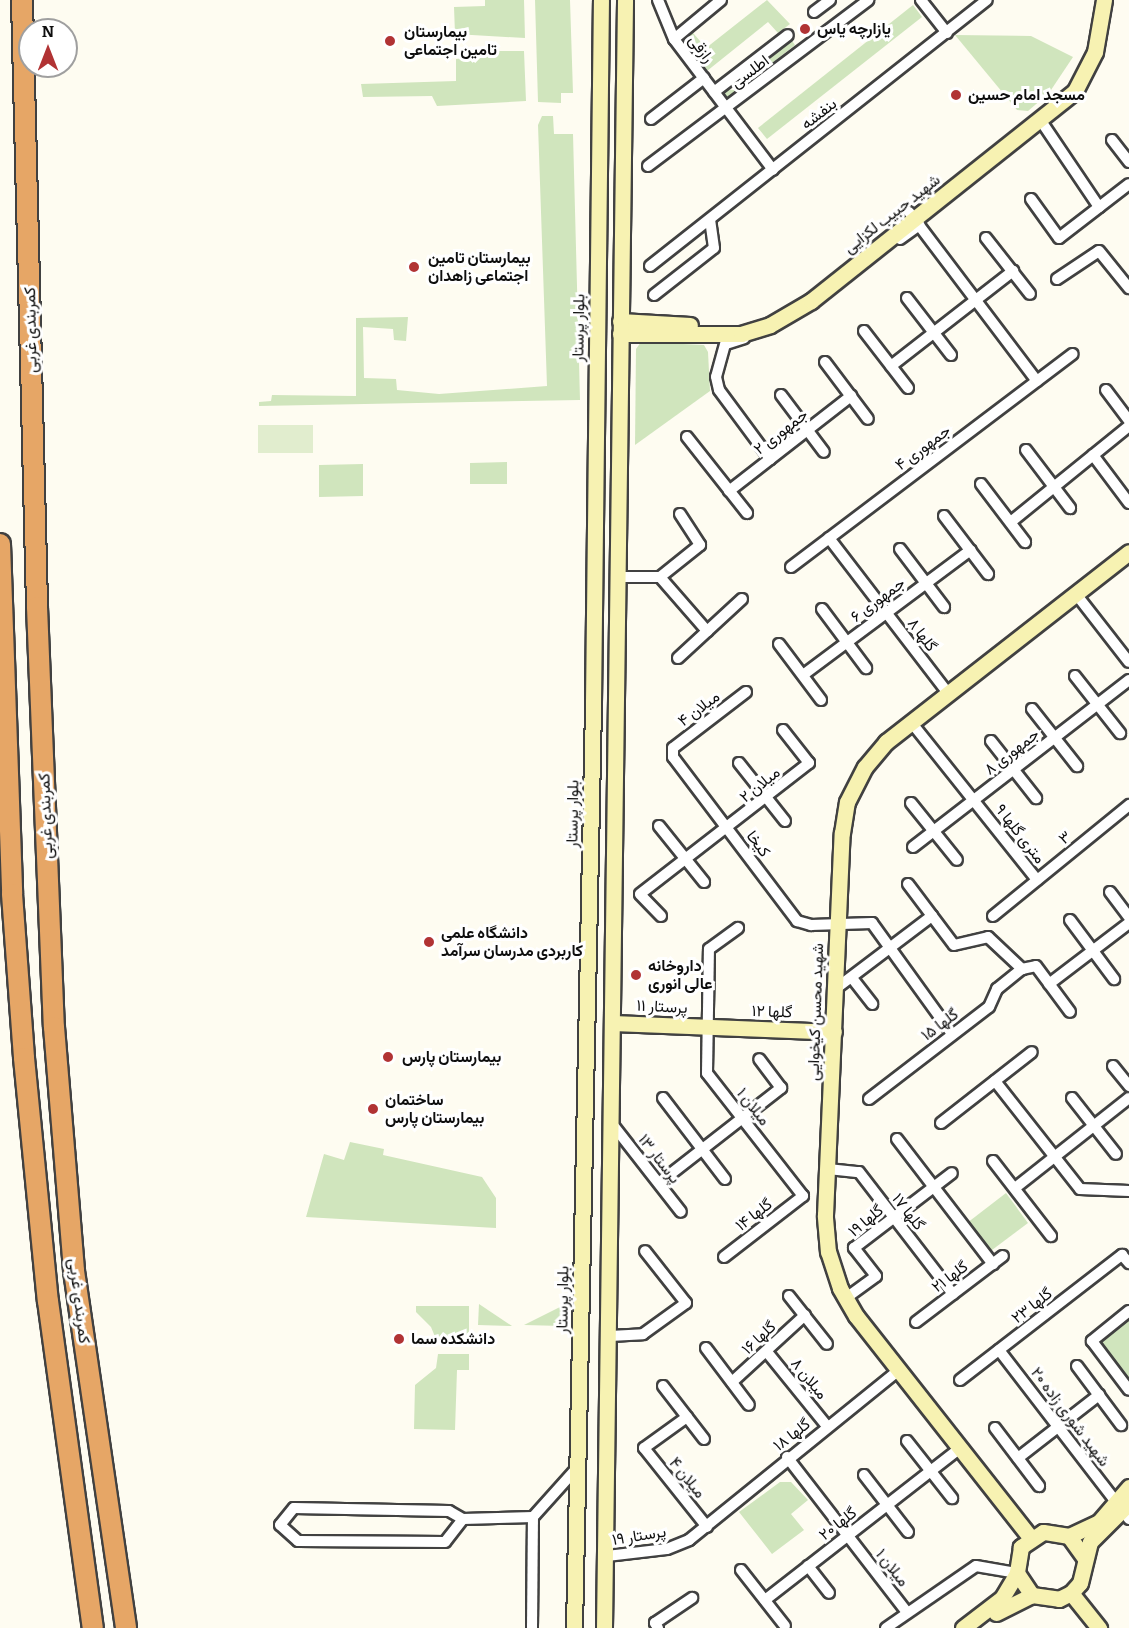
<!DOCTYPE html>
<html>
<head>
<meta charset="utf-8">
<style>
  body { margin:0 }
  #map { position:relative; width:1129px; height:1628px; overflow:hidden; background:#fefcf1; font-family:Bitter,Vazirmatn,serif }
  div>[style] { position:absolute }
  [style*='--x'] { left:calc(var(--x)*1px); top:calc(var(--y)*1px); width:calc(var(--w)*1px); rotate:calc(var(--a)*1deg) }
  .green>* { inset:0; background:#d0e5bd }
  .pitch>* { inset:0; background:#e1edce }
  .roads { filter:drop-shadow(2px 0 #414141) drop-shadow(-2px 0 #414141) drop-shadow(0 2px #414141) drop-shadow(0 -2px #414141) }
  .street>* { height:10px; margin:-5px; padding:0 5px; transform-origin:5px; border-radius:5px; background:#fff }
  .secondary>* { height:15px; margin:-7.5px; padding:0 7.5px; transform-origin:7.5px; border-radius:7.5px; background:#f7f2b2 }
  .highway>* { height:20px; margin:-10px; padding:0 10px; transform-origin:10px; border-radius:10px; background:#e6a666 }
  .dots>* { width:16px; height:16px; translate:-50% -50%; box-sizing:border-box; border:3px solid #fff; border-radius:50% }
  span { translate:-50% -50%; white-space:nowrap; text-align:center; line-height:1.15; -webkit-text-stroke:6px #fff; paint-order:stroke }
  .poi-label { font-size:16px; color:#0e0e0e; font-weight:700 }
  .left { translate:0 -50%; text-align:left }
  .street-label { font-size:16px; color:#0e0e0e }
  .north { position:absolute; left:18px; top:18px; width:60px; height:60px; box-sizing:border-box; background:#fff; border:2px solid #9f9f9f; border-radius:50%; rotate:0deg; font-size:16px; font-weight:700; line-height:24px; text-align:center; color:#0e0e0e }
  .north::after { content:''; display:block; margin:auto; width:21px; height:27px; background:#b13334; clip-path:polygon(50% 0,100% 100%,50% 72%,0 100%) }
</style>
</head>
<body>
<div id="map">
  <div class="green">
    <div style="clip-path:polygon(485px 0,524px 0,525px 38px,455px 34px,454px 7px,485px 6px)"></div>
    <div style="clip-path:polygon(535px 0,570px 0,573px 93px,561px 93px,561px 103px,538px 102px)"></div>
    <div style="clip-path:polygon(767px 0,790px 24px,778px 33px,768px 22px,702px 75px,674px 39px,688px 27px,706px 48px)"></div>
    <div style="clip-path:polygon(913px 5px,922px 17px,767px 139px,758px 128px)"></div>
    <div style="clip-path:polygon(788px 35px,795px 45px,767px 67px,765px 79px,727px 108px,718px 89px,734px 90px,755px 75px,757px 59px)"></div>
    <div style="clip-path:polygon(955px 35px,1031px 36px,1073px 57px,1049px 93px,1028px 111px,1017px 110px)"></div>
    <div style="clip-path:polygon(486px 51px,524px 51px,526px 101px,437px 106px,432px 96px,363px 97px,361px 84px,456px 81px,456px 59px,485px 57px)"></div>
    <div style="clip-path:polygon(542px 116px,553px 116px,554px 134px,573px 134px,580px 400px,259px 406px,259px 402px,271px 401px,272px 395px,356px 396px,356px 318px,408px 317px,406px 341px,394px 340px,393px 329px,363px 327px,364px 378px,396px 379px,397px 390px,439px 394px,547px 386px,538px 125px)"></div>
    <div style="clip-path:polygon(641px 342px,704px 345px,708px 352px,710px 391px,635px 445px,636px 349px)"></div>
    <div style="clip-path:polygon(507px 462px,507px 484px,470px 484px,470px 463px)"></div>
    <div style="clip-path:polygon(363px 464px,363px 496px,319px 497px,319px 465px)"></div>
    <div style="clip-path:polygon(350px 1142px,384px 1149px,383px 1155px,482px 1177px,496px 1198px,496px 1228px,306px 1217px,324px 1154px,344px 1160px)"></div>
    <div style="clip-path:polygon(1006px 1193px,1028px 1223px,988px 1253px,967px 1223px)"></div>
    <div style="clip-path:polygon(479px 1304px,512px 1326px,478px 1325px)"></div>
    <div style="clip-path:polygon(416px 1306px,469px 1306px,469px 1344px,438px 1344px,431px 1327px,416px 1312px)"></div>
    <div style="clip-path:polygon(562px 1306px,562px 1326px,524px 1325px)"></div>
    <div style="clip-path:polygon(1129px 1317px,1129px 1382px,1099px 1341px)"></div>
    <div style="clip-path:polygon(438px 1354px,469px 1354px,469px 1370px,457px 1370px,455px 1430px,414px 1429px,415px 1385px,436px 1368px)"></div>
    <div style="clip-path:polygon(780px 1482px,791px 1482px,808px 1500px,791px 1514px,804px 1530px,772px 1554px,739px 1512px)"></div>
  </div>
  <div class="pitch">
    <div style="clip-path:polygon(258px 425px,313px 425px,313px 453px,258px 453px)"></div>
  </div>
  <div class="roads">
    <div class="street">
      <div style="--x:658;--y:0;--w:42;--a:67.7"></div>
      <div style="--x:674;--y:39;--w:164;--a:52.9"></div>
      <div style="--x:921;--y:0;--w:42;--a:51.8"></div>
      <div style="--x:814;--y:12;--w:20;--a:-37"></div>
      <div style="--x:674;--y:39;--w:61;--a:-39.7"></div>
      <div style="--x:714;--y:92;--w:93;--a:-37.6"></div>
      <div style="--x:651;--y:119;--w:67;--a:-37.7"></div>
      <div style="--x:1041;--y:121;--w:104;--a:56"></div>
      <div style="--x:1112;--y:140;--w:28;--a:52"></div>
      <div style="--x:648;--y:166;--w:276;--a:-37"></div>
      <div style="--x:1031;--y:199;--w:48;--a:54.3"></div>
      <div style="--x:1059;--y:238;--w:88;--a:-37.6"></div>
      <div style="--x:909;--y:212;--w:212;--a:52.9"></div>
      <div style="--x:986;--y:238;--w:71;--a:51.8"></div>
      <div style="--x:900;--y:239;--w:24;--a:-36"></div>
      <div style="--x:650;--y:266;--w:429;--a:-38.3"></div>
      <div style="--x:1057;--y:279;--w:50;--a:-33.7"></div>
      <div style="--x:1099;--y:251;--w:48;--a:51"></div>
      <div style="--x:654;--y:295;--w:76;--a:-38.1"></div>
      <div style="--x:714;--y:248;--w:29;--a:-98"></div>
      <div style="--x:907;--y:298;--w:72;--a:52.3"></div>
      <div style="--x:864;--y:331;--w:72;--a:52.3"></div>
      <div style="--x:727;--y:337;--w:41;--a:105.4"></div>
      <div style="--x:716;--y:377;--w:13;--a:77"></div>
      <div style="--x:719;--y:390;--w:86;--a:53.5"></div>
      <div style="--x:726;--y:344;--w:19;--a:-18"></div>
      <div style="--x:825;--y:362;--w:71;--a:53"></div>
      <div style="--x:891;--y:366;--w:155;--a:-37.9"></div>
      <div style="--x:1106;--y:390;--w:39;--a:53"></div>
      <div style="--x:781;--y:395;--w:71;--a:53"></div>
      <div style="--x:687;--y:437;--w:97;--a:51.7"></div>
      <div style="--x:1026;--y:450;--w:73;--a:52.8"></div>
      <div style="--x:1093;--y:455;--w:60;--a:53.1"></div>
      <div style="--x:981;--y:484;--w:73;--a:52.8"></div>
      <div style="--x:729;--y:491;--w:155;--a:-37.9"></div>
      <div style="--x:680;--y:514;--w:37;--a:57"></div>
      <div style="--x:700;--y:545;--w:51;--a:141.3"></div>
      <div style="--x:660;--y:577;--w:72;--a:49"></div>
      <div style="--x:944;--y:516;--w:73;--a:52.8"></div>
      <div style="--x:1012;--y:521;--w:151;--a:-39.1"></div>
      <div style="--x:829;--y:538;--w:195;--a:52.5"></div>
      <div style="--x:900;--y:549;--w:73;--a:52.8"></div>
      <div style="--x:791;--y:567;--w:353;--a:-37.1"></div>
      <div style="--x:618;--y:577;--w:42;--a:0"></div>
      <div style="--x:1076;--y:594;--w:86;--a:52.1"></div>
      <div style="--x:822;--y:609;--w:74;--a:53.3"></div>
      <div style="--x:779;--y:644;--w:70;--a:53.1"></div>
      <div style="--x:678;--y:658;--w:87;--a:-42.7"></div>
      <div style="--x:803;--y:675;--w:209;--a:-36.7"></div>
      <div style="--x:1075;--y:676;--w:73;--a:51.7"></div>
      <div style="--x:746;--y:692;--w:92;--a:142.5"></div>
      <div style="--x:673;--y:748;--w:9;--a:90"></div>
      <div style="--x:673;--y:757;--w:206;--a:52.9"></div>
      <div style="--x:797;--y:921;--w:15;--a:16"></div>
      <div style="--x:811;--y:925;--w:61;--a:-1.9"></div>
      <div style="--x:872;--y:923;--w:137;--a:54.2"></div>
      <div style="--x:1032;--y:709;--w:73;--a:51.7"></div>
      <div style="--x:911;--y:722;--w:202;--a:51.4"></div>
      <div style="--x:991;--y:741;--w:73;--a:51.7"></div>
      <div style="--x:739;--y:763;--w:74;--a:51.6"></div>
      <div style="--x:911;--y:803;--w:73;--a:51.1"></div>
      <div style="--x:659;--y:826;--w:72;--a:51.2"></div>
      <div style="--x:913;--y:847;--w:273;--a:-37.7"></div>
      <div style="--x:908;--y:884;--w:76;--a:53"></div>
      <div style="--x:954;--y:945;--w:35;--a:-13"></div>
      <div style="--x:988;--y:937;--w:47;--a:43.3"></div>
      <div style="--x:1110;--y:892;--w:31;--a:53"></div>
      <div style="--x:661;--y:916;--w:30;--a:-134"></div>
      <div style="--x:640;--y:894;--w:214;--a:-37.8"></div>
      <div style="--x:809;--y:763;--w:42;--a:-128.2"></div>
      <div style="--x:993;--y:916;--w:176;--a:-39.2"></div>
      <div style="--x:1070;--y:920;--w:74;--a:53.3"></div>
      <div style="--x:852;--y:978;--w:33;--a:52"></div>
      <div style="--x:1049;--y:984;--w:101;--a:-37.3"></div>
      <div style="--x:834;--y:990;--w:123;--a:-37.1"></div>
      <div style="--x:1113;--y:1066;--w:26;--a:51"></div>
      <div style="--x:995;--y:1081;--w:137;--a:51.8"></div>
      <div style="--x:1080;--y:1189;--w:49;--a:2.3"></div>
      <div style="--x:663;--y:1098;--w:102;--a:52.6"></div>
      <div style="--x:1072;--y:1098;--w:71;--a:51.8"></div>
      <div style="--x:869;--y:1099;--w:151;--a:-37.5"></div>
      <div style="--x:989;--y:1007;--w:20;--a:-66"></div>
      <div style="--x:997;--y:989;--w:32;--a:-39"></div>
      <div style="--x:1022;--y:969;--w:14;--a:-12"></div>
      <div style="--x:1036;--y:966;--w:57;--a:53.5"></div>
      <div style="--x:941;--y:1123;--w:115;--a:-38"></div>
      <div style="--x:613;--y:1125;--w:110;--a:52"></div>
      <div style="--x:897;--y:1139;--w:158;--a:52.5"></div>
      <div style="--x:993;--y:1161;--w:95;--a:52.3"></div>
      <div style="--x:828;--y:1169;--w:31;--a:6"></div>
      <div style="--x:859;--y:1172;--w:154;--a:52.4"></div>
      <div style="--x:659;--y:1183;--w:155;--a:-37.9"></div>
      <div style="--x:781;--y:1088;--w:36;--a:-127"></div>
      <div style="--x:1015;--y:1188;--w:145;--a:-38.3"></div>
      <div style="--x:724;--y:1257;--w:100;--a:-37.7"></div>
      <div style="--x:803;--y:1196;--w:156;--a:-128"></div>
      <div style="--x:707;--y:1073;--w:124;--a:-89.1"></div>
      <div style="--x:709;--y:949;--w:36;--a:-36"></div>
      <div style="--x:789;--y:1296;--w:61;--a:51.6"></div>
      <div style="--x:846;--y:1298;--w:37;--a:-36"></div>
      <div style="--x:876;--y:1276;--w:36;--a:-128"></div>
      <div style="--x:854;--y:1248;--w:123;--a:-37.4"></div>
      <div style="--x:1129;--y:1311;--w:48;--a:141"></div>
      <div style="--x:1092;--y:1341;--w:61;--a:52.9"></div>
      <div style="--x:916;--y:1322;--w:109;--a:-37.2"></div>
      <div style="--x:610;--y:1336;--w:33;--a:-3"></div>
      <div style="--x:643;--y:1334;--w:53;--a:-35.8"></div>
      <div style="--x:686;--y:1303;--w:66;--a:-128.3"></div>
      <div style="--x:706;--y:1348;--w:71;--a:53"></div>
      <div style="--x:999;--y:1350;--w:193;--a:52.4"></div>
      <div style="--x:767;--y:1352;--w:95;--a:51"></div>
      <div style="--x:1077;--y:1366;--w:74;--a:53.3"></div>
      <div style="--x:960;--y:1380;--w:205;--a:-37.7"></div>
      <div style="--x:1122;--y:1255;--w:11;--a:49"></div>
      <div style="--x:732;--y:1382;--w:99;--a:-42.5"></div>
      <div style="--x:663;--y:1386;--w:67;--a:52.3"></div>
      <div style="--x:687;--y:1417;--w:53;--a:144.2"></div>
      <div style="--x:644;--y:1448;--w:101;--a:51.4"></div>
      <div style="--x:995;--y:1428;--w:73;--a:52.8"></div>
      <div style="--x:907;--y:1441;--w:73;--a:51.7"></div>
      <div style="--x:787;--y:1457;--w:196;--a:52.3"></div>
      <div style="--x:1018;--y:1458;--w:103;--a:-37.9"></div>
      <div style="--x:864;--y:1475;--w:72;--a:52.3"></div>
      <div style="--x:294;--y:1508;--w:155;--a:1.1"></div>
      <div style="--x:449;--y:1511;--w:16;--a:30"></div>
      <div style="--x:463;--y:1519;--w:29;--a:128"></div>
      <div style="--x:445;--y:1542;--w:147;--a:-179.6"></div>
      <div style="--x:298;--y:1541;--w:24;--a:-138"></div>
      <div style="--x:280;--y:1525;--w:22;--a:-51"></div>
      <div style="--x:1123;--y:1511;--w:10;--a:53"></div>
      <div style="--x:463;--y:1519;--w:70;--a:-1.6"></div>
      <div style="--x:533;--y:1517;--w:66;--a:-48.1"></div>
      <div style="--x:607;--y:1556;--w:60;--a:-6.7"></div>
      <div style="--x:667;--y:1549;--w:24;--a:-22"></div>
      <div style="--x:689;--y:1540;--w:270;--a:-39"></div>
      <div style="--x:808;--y:1566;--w:34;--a:52"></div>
      <div style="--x:741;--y:1570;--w:71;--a:51.8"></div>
      <div style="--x:765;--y:1600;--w:247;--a:-37.9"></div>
      <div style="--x:532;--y:1628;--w:111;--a:-89.5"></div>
      <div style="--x:658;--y:1628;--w:6;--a:-121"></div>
      <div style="--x:655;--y:1623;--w:45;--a:-34"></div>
      <div style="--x:886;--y:1628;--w:109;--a:-34.6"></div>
      <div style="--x:976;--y:1566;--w:42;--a:9.7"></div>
    </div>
    <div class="secondary">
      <div style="--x:620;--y:321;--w:70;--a:3.3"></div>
      <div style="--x:620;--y:334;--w:121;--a:0"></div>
      <div style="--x:741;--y:334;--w:30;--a:-17"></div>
      <div style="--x:770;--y:325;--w:48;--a:-30.3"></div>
      <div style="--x:811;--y:301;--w:337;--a:-38.5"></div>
      <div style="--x:1075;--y:91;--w:44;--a:-62.9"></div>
      <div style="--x:1095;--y:52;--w:53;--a:-80.2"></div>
      <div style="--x:614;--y:1023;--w:220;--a:2.3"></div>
      <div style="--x:1069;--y:1536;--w:33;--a:-25"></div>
      <div style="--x:1099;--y:1522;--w:46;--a:-49.4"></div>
      <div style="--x:1030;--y:1537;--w:281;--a:-128.2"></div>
      <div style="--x:856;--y:1316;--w:32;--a:-120"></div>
      <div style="--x:840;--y:1288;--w:38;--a:-108"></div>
      <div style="--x:828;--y:1252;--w:37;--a:-95"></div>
      <div style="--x:825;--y:1215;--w:382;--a:-87.5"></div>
      <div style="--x:842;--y:833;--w:31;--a:-81"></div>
      <div style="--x:847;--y:802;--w:39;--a:-63"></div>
      <div style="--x:865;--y:767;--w:33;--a:-50"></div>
      <div style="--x:886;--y:742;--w:308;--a:-38"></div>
      <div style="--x:1084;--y:1557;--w:26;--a:-126"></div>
      <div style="--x:1069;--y:1536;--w:26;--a:-171"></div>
      <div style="--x:1043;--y:1532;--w:27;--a:146"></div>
      <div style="--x:1021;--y:1547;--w:26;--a:99"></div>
      <div style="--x:1017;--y:1573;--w:27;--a:56"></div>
      <div style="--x:1032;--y:1595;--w:27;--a:8"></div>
      <div style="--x:1059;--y:1599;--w:13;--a:-27"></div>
      <div style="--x:1071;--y:1593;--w:13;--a:-48"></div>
      <div style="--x:1080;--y:1583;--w:42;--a:-76.3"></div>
      <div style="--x:1090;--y:1542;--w:55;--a:-45"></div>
      <div style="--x:1071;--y:1593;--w:45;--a:51.3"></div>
      <div style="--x:996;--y:1613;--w:40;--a:-26.6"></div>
      <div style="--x:574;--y:1628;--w:926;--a:-88.82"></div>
      <div style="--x:593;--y:702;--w:702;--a:-89.35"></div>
      <div style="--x:604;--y:1628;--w:1628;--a:-89.26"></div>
      <div style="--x:963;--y:1628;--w:49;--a:-37.6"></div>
      <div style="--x:1002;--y:1598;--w:29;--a:-59"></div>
    </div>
    <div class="highway">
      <div style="--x:22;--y:0;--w:607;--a:88.58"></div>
      <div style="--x:37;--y:607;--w:420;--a:87.7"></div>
      <div style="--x:54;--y:1027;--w:245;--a:85.3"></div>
      <div style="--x:74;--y:1271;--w:361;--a:81.7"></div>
      <div style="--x:0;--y:544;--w:350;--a:88"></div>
      <div style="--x:12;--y:894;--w:164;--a:85.8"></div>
      <div style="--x:24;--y:1058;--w:244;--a:84.4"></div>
      <div style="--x:48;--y:1301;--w:330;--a:82.2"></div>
    </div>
  </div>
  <div class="dots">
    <div style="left:805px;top:29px;background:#b13334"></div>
    <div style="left:390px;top:41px;background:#b13334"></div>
    <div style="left:956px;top:95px;background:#b13334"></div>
    <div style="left:414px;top:267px;background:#b13334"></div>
    <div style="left:429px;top:942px;background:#b13334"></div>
    <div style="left:636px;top:975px;background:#b13334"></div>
    <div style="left:388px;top:1057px;background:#b13334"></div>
    <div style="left:373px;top:1109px;background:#b13334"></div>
    <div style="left:399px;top:1339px;background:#b13334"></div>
  </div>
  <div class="poi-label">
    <span class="left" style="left:817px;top:29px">یازارچه یاس</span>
    <span class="left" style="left:404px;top:41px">بیمارستان<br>تامین اجتماعی</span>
    <span class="left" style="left:968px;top:95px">مسجد امام حسین</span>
    <span class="left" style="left:428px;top:267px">بیمارستان تامین<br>اجتماعی زاهدان</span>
    <span class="left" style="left:441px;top:942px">دانشگاه علمی<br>کاربردی مدرسان سرآمد</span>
    <span class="left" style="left:648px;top:975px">داروخانه<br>عالی انوری</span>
    <span class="left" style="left:402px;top:1057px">بیمارستان پارس</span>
    <span class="left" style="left:385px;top:1109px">ساختمان<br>بیمارستان پارس</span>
    <span class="left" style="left:411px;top:1339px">دانشکده سما</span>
  </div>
  <div class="street-label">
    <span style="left:701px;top:49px;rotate:53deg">رازقی</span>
    <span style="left:750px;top:72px;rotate:-37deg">اطلسی</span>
    <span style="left:819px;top:114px;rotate:-38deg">بنفشه</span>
    <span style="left:892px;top:214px;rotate:-38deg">شهید حبیب لکزایی</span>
    <span style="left:579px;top:328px;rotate:-89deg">بلوار پرستار</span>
    <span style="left:31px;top:330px;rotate:-91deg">کمربندی غربی</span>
    <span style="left:781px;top:432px;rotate:-38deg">جمهوری ۲</span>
    <span style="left:923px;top:448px;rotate:-37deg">جمهوری ۴</span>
    <span style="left:878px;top:600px;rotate:-37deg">جمهوری ۶</span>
    <span style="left:922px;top:635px;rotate:53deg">گلها ۸</span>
    <span style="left:699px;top:709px;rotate:-37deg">میلان ۴</span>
    <span style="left:1012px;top:752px;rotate:-38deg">جمهوری ۸</span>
    <span style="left:760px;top:785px;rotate:-39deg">میلان ۲</span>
    <span style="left:573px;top:814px;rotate:-89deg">بلوار پرستار</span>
    <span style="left:46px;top:816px;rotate:-92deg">کمربندی غربی</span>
    <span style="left:1020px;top:834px;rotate:52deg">۹ متری گلها</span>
    <span style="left:1065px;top:838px;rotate:-39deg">۳</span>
    <span style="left:758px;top:844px;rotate:53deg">کیخا</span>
    <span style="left:662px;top:1007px;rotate:3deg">پرستار ۱۱</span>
    <span style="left:772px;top:1012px;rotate:2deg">گلها ۱۲</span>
    <span style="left:816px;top:1012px;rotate:-88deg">شهید محسن کیخوایی</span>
    <span style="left:940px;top:1025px;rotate:-37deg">گلها ۱۵</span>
    <span style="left:753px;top:1107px;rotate:52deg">میلان ۱</span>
    <span style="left:659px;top:1159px;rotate:52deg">پرستار ۱۳</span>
    <span style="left:908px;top:1212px;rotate:52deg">گلها ۱۷</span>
    <span style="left:754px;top:1215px;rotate:-38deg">گلها ۱۴</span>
    <span style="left:866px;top:1221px;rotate:-40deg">گلها ۱۹</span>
    <span style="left:950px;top:1277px;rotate:-37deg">گلها ۲۱</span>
    <span style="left:563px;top:1300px;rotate:-89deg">بلوار پرستار</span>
    <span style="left:79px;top:1301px;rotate:83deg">کمربندی غربی</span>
    <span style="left:1032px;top:1306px;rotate:-38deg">گلها ۲۳</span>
    <span style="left:759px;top:1338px;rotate:-43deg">گلها ۱۶</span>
    <span style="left:809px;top:1379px;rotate:51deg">میلان ۸</span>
    <span style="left:1070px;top:1417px;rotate:53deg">شهید شوری زاده ۲۰</span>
    <span style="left:792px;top:1435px;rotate:-38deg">گلها ۱۸</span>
    <span style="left:687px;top:1478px;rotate:51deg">میلان ۴</span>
    <span style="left:838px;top:1524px;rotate:-38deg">گلها ۲۰</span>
    <span style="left:639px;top:1536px;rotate:-9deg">پرستار ۱۹</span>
    <span style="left:892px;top:1568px;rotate:52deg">میلان ۱</span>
  </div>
  <div class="north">N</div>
</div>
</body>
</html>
